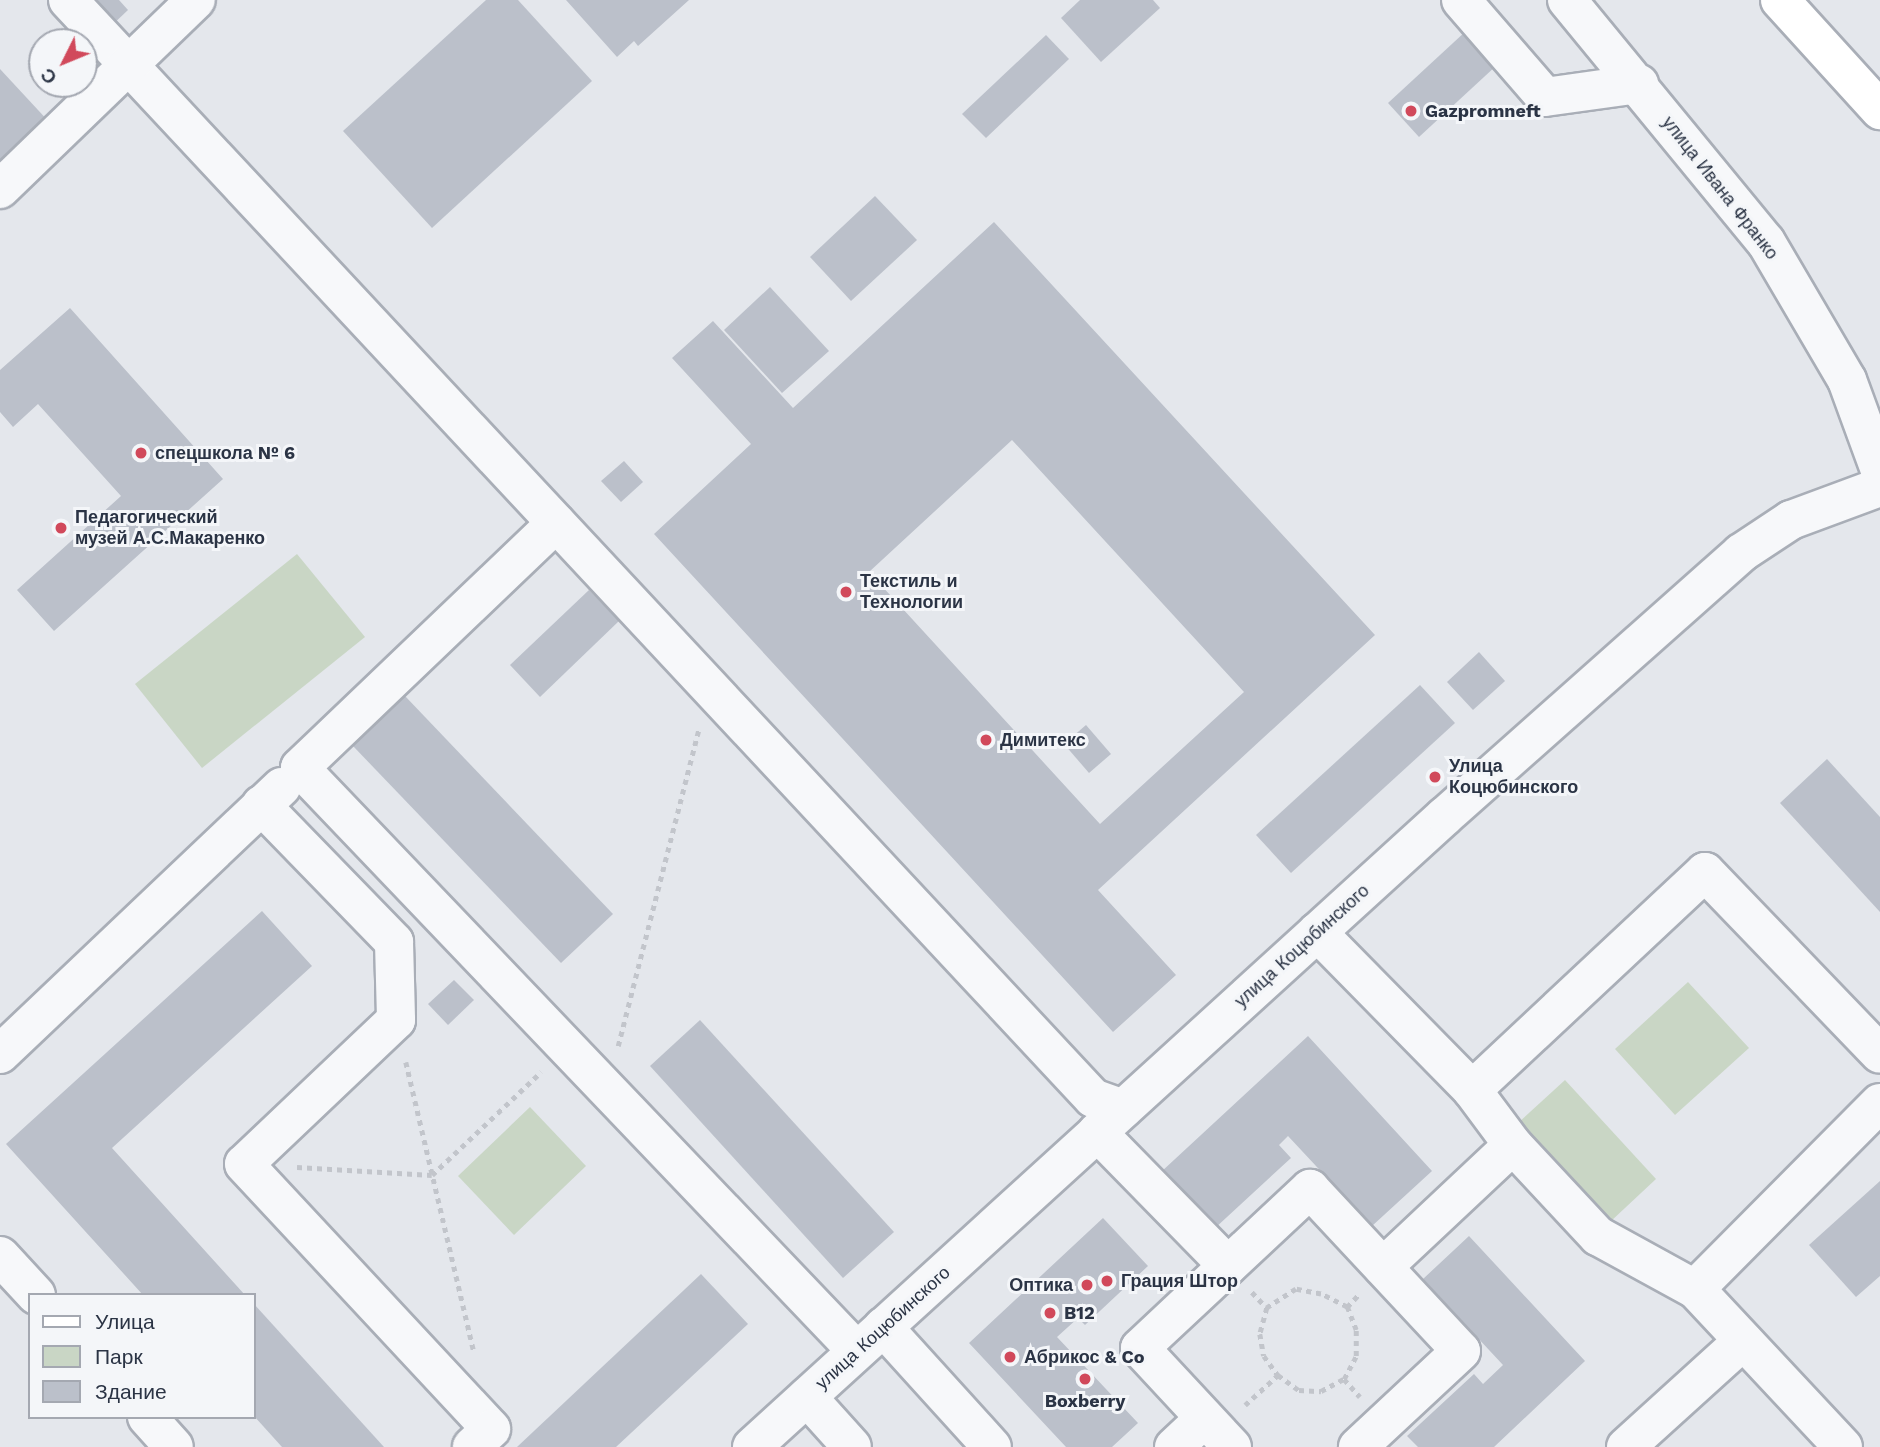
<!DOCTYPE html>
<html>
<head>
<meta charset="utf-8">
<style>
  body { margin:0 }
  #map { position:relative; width:1880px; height:1447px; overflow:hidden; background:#e4e7ec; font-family:"Work Sans",sans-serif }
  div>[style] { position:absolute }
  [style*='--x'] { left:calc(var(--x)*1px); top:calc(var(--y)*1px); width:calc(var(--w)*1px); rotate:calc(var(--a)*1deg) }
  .green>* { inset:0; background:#c9d6c5 }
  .building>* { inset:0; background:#bbc0ca }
  .path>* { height:4.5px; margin-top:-2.25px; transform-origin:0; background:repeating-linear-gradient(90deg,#c2c5cb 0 5px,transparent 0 10px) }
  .roads { filter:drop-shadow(2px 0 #a9aeb7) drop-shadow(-2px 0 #a9aeb7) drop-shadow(0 2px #a9aeb7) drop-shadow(0 -2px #a9aeb7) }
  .minor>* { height:38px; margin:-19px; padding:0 19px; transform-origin:19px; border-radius:19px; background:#f7f8fa }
  .major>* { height:38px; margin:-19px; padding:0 19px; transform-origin:19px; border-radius:19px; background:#fff }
  .dots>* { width:19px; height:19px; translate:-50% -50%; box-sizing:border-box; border:4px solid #f4f6f9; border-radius:50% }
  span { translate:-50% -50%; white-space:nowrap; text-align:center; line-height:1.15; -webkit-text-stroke:6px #f4f6f9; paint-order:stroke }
  .poi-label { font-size:18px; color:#2b3445; font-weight:700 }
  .left { translate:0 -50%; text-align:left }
  .right { translate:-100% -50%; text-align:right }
  .street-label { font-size:18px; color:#2b3445 }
  .legend { position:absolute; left:28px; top:1293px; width:228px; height:126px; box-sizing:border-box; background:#f4f6f9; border:2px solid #a4a8b1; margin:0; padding:9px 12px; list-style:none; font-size:21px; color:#2b3445 }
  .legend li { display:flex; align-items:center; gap:14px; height:35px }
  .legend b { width:35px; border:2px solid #a4a8b1 }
  .north { position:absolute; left:28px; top:28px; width:70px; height:70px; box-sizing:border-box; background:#f4f6f9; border:2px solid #a4a8b1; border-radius:50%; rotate:227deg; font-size:19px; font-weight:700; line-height:28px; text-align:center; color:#2b3445 }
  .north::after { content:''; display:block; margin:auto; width:24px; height:32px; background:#d1495b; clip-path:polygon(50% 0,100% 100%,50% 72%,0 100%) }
</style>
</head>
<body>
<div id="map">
  <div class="green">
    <div style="clip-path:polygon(297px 554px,365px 637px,202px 768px,135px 684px)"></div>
    <div style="clip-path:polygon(1688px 982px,1749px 1048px,1675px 1115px,1615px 1049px)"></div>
    <div style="clip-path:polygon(1565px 1080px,1656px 1179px,1610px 1222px,1518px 1123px)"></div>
    <div style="clip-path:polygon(530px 1107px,586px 1166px,514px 1235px,458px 1176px)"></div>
  </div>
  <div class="building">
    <div style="clip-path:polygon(91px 0,119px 0,128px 10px,108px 29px)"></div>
    <div style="clip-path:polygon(486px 0,518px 0,592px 81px,432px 228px,343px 131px)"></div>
    <div style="clip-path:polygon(566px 0,689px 0,638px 46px,634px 41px,617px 57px)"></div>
    <div style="clip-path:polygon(1080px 0,1153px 0,1160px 8px,1101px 62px,1061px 18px)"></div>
    <div style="clip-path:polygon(1466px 31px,1497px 65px,1419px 137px,1388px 103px)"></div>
    <div style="clip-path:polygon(1046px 35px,1069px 59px,986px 138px,962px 114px)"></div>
    <div style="clip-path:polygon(0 69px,51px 124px,0 171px)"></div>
    <div style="clip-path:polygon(875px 196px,917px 240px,851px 301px,810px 257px)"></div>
    <div style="clip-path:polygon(evenodd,994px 222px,1375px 635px,1098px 890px,1176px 975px,1113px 1032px,654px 534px,751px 444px,672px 358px,713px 321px,793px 408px,994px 222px,1012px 440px,1244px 692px,1100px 824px,869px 572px,1012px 440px)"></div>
    <div style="clip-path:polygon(770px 287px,829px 351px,782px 393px,724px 330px)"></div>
    <div style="clip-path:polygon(70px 308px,223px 479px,54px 631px,17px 590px,121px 496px,38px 404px,13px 427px,0 412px,0 370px)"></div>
    <div style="clip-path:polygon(624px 461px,643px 482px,621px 502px,601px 481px)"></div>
    <div style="clip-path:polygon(589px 590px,619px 621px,540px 697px,510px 665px)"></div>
    <div style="clip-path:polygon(1479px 652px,1505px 681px,1473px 710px,1447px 682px)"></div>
    <div style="clip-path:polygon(1420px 685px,1455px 723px,1291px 873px,1256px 835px)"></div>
    <div style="clip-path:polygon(405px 696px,613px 914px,561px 963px,353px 746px)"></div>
    <div style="clip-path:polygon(1086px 725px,1111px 754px,1089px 773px,1064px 744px)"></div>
    <div style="clip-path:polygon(1827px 759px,1880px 817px,1880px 912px,1780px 803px)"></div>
    <div style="clip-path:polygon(262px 911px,312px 966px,112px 1148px,245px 1295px,143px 1295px,6px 1144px)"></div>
    <div style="clip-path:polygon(454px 980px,474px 1000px,448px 1025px,428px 1004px)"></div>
    <div style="clip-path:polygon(700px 1020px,894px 1232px,843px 1278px,650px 1066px)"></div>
    <div style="clip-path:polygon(1308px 1036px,1432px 1171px,1372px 1226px,1288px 1136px,1279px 1145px,1291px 1158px,1214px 1229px,1161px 1172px)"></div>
    <div style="clip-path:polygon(1880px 1181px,1880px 1276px,1856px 1297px,1809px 1245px)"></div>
    <div style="clip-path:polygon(1103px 1218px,1148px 1266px,1085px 1325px,1078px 1318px,1057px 1337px,1138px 1423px,1112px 1447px,1066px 1447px,969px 1343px)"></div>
    <div style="clip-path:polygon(1469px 1236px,1585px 1361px,1494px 1447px,1418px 1447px,1407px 1436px,1474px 1374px,1483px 1384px,1503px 1365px,1423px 1279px)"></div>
    <div style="clip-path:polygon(701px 1274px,748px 1324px,616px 1447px,517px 1447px)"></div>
    <div style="clip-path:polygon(254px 1304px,384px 1447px,282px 1447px,254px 1416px)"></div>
  </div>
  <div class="path">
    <div style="--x:618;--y:1046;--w:327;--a:-75.7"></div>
    <div style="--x:406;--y:1062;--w:299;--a:76.8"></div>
    <div style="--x:297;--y:1167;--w:135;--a:3.4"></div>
    <div style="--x:432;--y:1175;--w:150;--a:-43.4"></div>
    <div style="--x:1252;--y:1292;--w:22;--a:47"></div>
    <div style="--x:1267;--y:1308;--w:27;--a:105"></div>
    <div style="--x:1260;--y:1334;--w:22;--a:80"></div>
    <div style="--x:1264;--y:1356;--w:24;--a:54"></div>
    <div style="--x:1278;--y:1375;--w:26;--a:36"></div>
    <div style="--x:1299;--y:1390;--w:22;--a:3"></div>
    <div style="--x:1321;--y:1391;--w:26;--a:-28"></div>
    <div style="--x:1344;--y:1379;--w:26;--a:-62"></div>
    <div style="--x:1356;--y:1356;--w:26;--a:-90"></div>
    <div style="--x:1356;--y:1330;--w:25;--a:-111"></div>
    <div style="--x:1347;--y:1307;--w:29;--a:-153"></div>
    <div style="--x:1321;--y:1294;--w:25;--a:-169"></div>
    <div style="--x:1296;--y:1289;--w:35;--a:147"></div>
    <div style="--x:1347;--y:1307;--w:16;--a:-47"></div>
    <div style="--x:1344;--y:1379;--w:24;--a:48"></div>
    <div style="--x:1245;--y:1405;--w:45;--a:-42.3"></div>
  </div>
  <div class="roads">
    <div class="minor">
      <div style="--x:68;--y:0;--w:1502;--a:46.97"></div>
      <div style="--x:1093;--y:1098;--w:32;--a:20"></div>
      <div style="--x:1461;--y:0;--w:128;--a:49.1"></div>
      <div style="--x:1545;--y:97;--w:95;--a:-7.9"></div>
      <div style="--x:1567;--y:0;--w:313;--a:50.6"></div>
      <div style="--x:1766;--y:242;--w:160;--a:59.6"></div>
      <div style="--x:1847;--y:380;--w:96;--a:69.9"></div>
      <div style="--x:0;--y:189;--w:272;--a:-44"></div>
      <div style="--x:556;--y:523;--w:354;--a:136.3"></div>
      <div style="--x:300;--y:768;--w:806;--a:46.31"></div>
      <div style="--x:261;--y:805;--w:191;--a:45.8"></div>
      <div style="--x:394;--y:942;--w:78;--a:88.5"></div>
      <div style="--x:396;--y:1020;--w:209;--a:136.5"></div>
      <div style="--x:244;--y:1164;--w:362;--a:47"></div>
      <div style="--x:491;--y:1429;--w:26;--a:137"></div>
      <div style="--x:1317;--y:932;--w:221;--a:45.5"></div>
      <div style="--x:1472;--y:1090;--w:319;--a:-43.1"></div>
      <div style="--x:1705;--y:872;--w:252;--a:46.1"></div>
      <div style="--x:0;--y:1054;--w:388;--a:-43.5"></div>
      <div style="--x:1472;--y:1090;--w:69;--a:53.3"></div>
      <div style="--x:1513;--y:1145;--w:125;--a:47"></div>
      <div style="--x:1598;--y:1236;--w:111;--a:28.7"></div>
      <div style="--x:1097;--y:1132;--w:187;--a:45.6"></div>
      <div style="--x:0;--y:1256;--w:53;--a:47.3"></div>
      <div style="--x:1383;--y:1267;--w:178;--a:-43.2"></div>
      <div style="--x:883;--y:1327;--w:162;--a:47.8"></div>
      <div style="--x:807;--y:1397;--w:67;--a:48"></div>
      <div style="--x:147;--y:1417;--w:40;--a:48"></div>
      <div style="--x:752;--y:1447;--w:937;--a:-42.32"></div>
      <div style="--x:1445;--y:816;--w:396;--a:-41.6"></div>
      <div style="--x:1741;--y:553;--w:60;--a:-33.4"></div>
      <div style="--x:1791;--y:520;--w:95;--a:-20.3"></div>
      <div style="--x:1174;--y:1447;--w:42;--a:-43.1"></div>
      <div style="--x:1232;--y:1447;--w:135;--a:-132.9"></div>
      <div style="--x:1140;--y:1348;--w:233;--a:-43.1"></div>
      <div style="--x:1310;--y:1189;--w:221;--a:47"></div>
      <div style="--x:1461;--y:1351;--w:141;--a:137"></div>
      <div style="--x:1626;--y:1447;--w:158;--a:-42.2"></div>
      <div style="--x:1843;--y:1447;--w:216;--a:-133.1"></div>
      <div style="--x:1695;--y:1289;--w:262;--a:-45.2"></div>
    </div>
    <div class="major">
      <div style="--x:1780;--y:0;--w:149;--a:47.7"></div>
    </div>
  </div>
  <div class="dots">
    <div style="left:1411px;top:111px;background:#d1495b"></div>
    <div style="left:141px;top:453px;background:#d1495b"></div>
    <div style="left:61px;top:528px;background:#d1495b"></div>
    <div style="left:846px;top:592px;background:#d1495b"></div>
    <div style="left:986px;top:740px;background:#d1495b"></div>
    <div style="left:1435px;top:777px;background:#d1495b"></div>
    <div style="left:1107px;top:1281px;background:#d1495b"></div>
    <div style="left:1087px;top:1285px;background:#d1495b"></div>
    <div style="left:1050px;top:1313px;background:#d1495b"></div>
    <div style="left:1010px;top:1357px;background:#d1495b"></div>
    <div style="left:1085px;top:1379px;background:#d1495b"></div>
  </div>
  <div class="poi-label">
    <span class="left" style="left:1425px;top:111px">Gazpromneft</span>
    <span class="left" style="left:155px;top:453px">спецшкола № 6</span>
    <span class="left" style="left:75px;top:528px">Педагогический<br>музей А.С.Макаренко</span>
    <span class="left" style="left:860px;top:592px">Текстиль и<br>Технологии</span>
    <span class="left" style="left:1000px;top:740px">Димитекс</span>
    <span class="left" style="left:1449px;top:777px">Улица<br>Коцюбинского</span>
    <span class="left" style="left:1121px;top:1281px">Грация Штор</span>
    <span class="right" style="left:1073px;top:1285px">Оптика</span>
    <span class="left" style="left:1064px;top:1313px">B12</span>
    <span class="left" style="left:1024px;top:1357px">Абрикос &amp; Co</span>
    <span style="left:1085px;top:1401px">Boxberry</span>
  </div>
  <div class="street-label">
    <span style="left:1720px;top:188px;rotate:52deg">улица Ивана Франко</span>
    <span style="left:1302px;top:946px;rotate:-42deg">улица Коцюбинского</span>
    <span style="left:883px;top:1328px;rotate:-42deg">улица Коцюбинского</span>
  </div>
  <ul class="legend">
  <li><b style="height:9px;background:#fff"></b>Улица</li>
  <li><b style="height:19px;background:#c9d6c5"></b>Парк</li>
  <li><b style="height:19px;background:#bbc0ca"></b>Здание</li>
  </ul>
  <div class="north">С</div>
</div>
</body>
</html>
